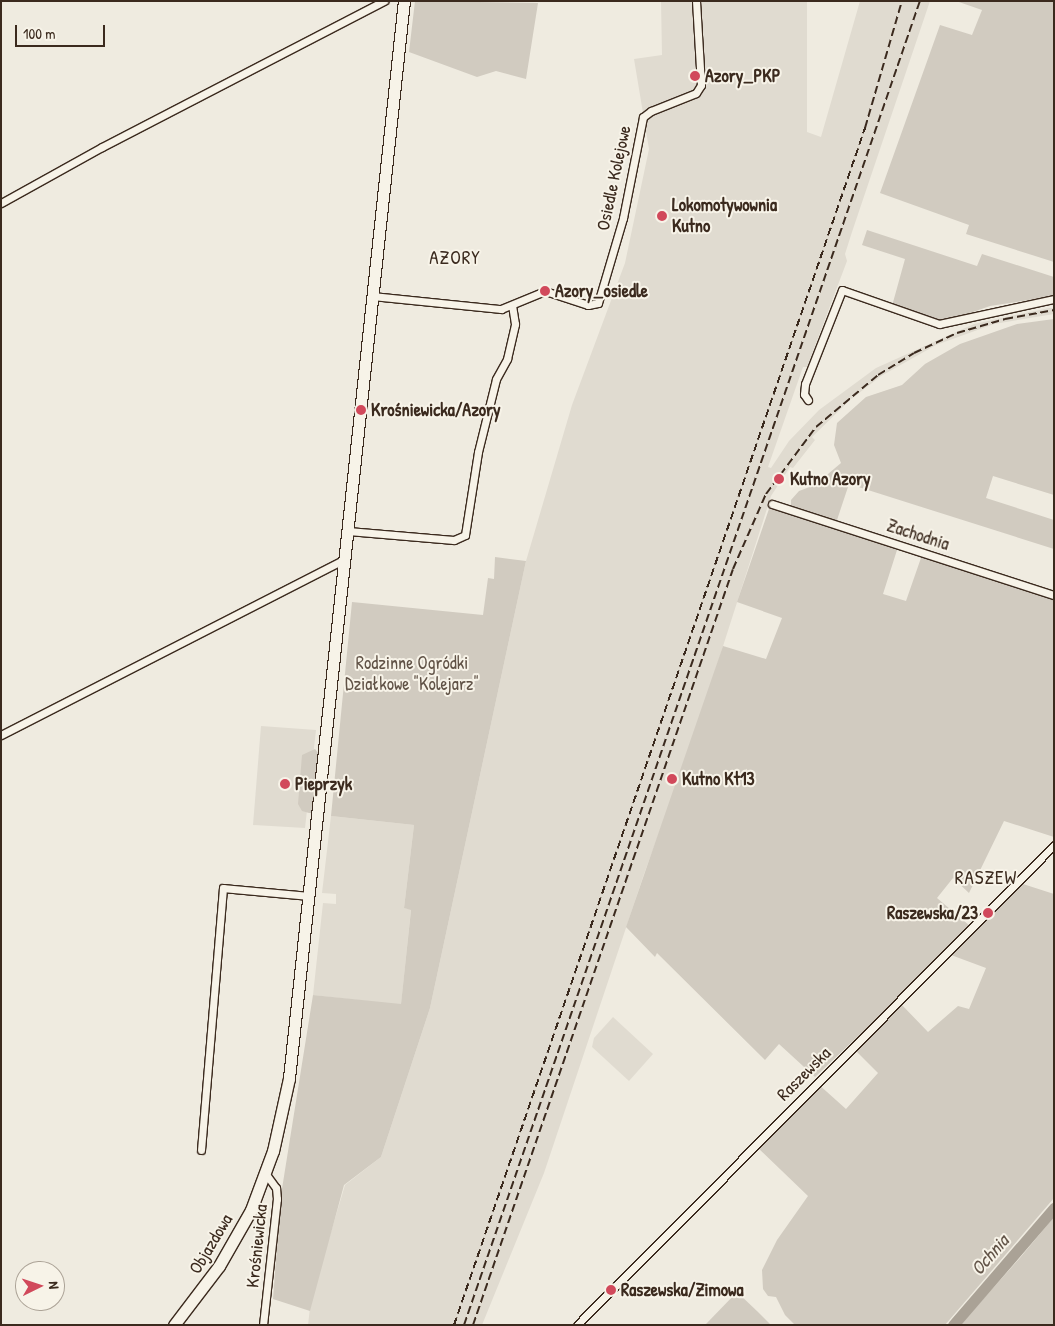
<!DOCTYPE html>
<html>
<head>
<meta charset="utf-8">
<style>
  body { margin:0 }
  #map { position:relative; width:1055px; height:1326px; overflow:hidden; background:#efebe0; font-family:"Patrick Hand",sans-serif }
  div>[style] { position:absolute }
  [style*='--x'] { left:calc(var(--x)*1px); top:calc(var(--y)*1px); width:calc(var(--w)*1px); rotate:calc(var(--a)*1deg) }
  .built>* { inset:0; background:#e0dbd0 }
  .green>* { inset:0; background:#d1cbc0 }
  .river>* { height:11px; margin:-5.5px; padding:0 5.5px; transform-origin:5.5px; border-radius:5.5px; background:#aaa296 }
  .roads { filter:drop-shadow(1px 0 #3b2a1e) drop-shadow(-1px 0 #3b2a1e) drop-shadow(0 1px #3b2a1e) drop-shadow(0 -1px #3b2a1e) }
  .street>* { height:7px; margin:-3.5px; padding:0 3.5px; transform-origin:3.5px; border-radius:3.5px; background:#f7f3e8 }
  .primary>* { height:11px; margin:-5.5px; padding:0 5.5px; transform-origin:5.5px; border-radius:5.5px; background:#f7f3e8 }
  .rail>* { height:2px; margin-top:-1px; transform-origin:0; background:repeating-linear-gradient(90deg,#3b2a1e 0 8px,transparent 0 12px) }
  .dots>* { width:14px; height:14px; translate:-50% -50%; box-sizing:border-box; border:2px solid #f7f3e8; border-radius:50% }
  span { translate:-50% -50%; white-space:nowrap; text-align:center; line-height:1.15; -webkit-text-stroke:4px #f7f3e8; paint-order:stroke }
  .poi-label { font-size:18px; color:#3b2a1e; font-weight:700 }
  .left { translate:0 -50%; text-align:left }
  .right { translate:-100% -50%; text-align:right }
  .street-label { font-size:18px; color:#3b2a1e }
  .park-label { font-size:18px; color:#605246 }
  .neighbourhood-label { font-size:19px; color:#3b2a1e; letter-spacing:1px }
  .water-label { font-size:19px; color:#625448; font-style:italic }
  .frame { position:absolute; inset:0; border:2px solid #3b2a1e; pointer-events:none }
  .north { position:absolute; left:15px; top:1261px; width:50px; height:50px; box-sizing:border-box; background:#f7f3e8; border:1px solid #aca397; border-radius:50%; rotate:86deg; font-size:14px; font-weight:700; line-height:20px; text-align:center; color:#3b2a1e }
  .north::after { content:''; display:block; margin:auto; width:18px; height:22px; background:#d1495b; clip-path:polygon(50% 0,100% 100%,50% 72%,0 100%) }
  .scale { position:absolute; left:15px; top:25px; width:90px; height:22px; box-sizing:border-box; border:2px solid #3b2a1e; border-top:0; padding-left:6px; font-size:15px; line-height:18px; white-space:nowrap; color:#3b2a1e; -webkit-text-stroke:4px #f7f3e8; paint-order:stroke }
</style>
</head>
<body>
<div id="map">
  <div class="built">
    <div style="clip-path:polygon(661px 1px,807px 1px,807px 132px,821px 137px,860px 1px,930px 1px,852px 232px,845px 254px,847px 261px,807px 367px,803px 367px,768px 467px,771px 468px,789px 441px,819px 410px,876px 368px,974px 324px,1049px 308px,1054px 308px,1054px 314px,994px 324px,936px 345px,881px 376px,850px 400px,812px 437px,815px 440px,793px 468px,790px 467px,771px 496px,693px 740px,644px 874px,544px 1173px,482px 1325px,308px 1325px,311px 1299px,345px 1185px,381px 1157px,430px 1008px,526px 561px,572px 405px,625px 263px,649px 149px,634px 59px,662px 55px)"></div>
    <div style="clip-path:polygon(261px 726px,316px 730px,305px 828px,253px 825px)"></div>
    <div style="clip-path:polygon(331px 816px,414px 825px,404px 908px,411px 909px,401px 1005px,313px 995px,323px 903px,336px 904px,336px 894px,322px 893px)"></div>
    <div style="clip-path:polygon(613px 1017px,653px 1054px,629px 1081px,592px 1047px,594px 1038px)"></div>
  </div>
  <div class="green">
    <div style="clip-path:polygon(415px 1px,538px 3px,526px 79px,496px 71px,477px 77px,409px 52px)"></div>
    <div style="clip-path:polygon(956px 1px,1054px 1px,1054px 262px,966px 234px,969px 225px,880px 193px,940px 25px,972px 35px,982px 10px)"></div>
    <div style="clip-path:polygon(867px 230px,977px 266px,982px 254px,1054px 277px,1054px 296px,990px 306px,947px 321px,936px 321px,892px 306px,905px 259px,862px 245px)"></div>
    <div style="clip-path:polygon(1054px 319px,1054px 495px,993px 476px,986px 498px,1054px 520px,1054px 549px,849px 484px,836px 523px,791px 507px,791px 500px,799px 491px,815px 485px,841px 463px,834px 445px,837px 423px,866px 397px,902px 385px,925px 364px,960px 344px,1017px 324px)"></div>
    <div style="clip-path:polygon(770px 506px,897px 550px,883px 594px,906px 601px,922px 555px,1054px 597px,1054px 837px,1004px 821px,969px 893px,953px 878px,937px 898px,970px 926px,945px 954px,815px 1077px,779px 1044px,765px 1060px,657px 953px,655px 957px,626px 927px,723px 646px,766px 659px,782px 618px,737px 602px)"></div>
    <div style="clip-path:polygon(495px 557px,526px 561px,430px 1008px,381px 1157px,344px 1185px,310px 1311px,273px 1299px,281px 1195px,313px 995px,401px 1004px,411px 910px,404px 908px,414px 825px,331px 816px,352px 602px,483px 615px,488px 578px,494px 579px)"></div>
    <div style="clip-path:polygon(315px 749px,319px 754px,312px 813px,309px 813px,302px 811px,298px 804px,302px 755px)"></div>
    <div style="clip-path:polygon(1023px 884px,1054px 894px,1054px 1198px,945px 1325px,795px 1325px,785px 1315px,776px 1297px,768px 1296px,763px 1289px,762px 1270px,777px 1240px,808px 1196px,756px 1146px,817px 1083px,846px 1109px,878px 1073px,854px 1049px,901px 1004px,928px 1032px,958px 1006px,969px 1009px,986px 968px,951px 955px)"></div>
    <div style="clip-path:polygon(1054px 1217px,1054px 1325px,960px 1325px,1019px 1259px)"></div>
    <div style="clip-path:polygon(737px 1292px,758px 1312px,771px 1325px,705px 1325px)"></div>
  </div>
  <div class="river">
    <div style="--x:953;--y:1325;--w:155;--a:-49.2"></div>
  </div>
  <div class="roads">
    <div class="street">
      <div style="--x:1;--y:203;--w:115;--a:-29"></div>
      <div style="--x:102;--y:147;--w:318;--a:-27.4"></div>
      <div style="--x:372;--y:296;--w:130;--a:5.8"></div>
      <div style="--x:501;--y:309;--w:48;--a:-22.2"></div>
      <div style="--x:545;--y:291;--w:45;--a:18"></div>
      <div style="--x:588;--y:305;--w:10;--a:-11"></div>
      <div style="--x:598;--y:303;--w:89;--a:-73.6"></div>
      <div style="--x:623;--y:218;--w:103;--a:-78.8"></div>
      <div style="--x:643;--y:117;--w:10;--a:-37"></div>
      <div style="--x:651;--y:111;--w:48;--a:-21.8"></div>
      <div style="--x:696;--y:93;--w:9;--a:-58"></div>
      <div style="--x:701;--y:85;--w:84;--a:-93.4"></div>
      <div style="--x:808;--y:400;--w:7;--a:-124"></div>
      <div style="--x:804;--y:394;--w:10;--a:-84"></div>
      <div style="--x:805;--y:384;--w:101;--a:-68.5"></div>
      <div style="--x:842;--y:290;--w:103;--a:19.3"></div>
      <div style="--x:939;--y:324;--w:118;--a:-12.3"></div>
      <div style="--x:772;--y:504;--w:296;--a:17.9"></div>
      <div style="--x:348;--y:531;--w:106;--a:4.9"></div>
      <div style="--x:454;--y:540;--w:12;--a:-24"></div>
      <div style="--x:465;--y:535;--w:84;--a:-81.1"></div>
      <div style="--x:478;--y:452;--w:75;--a:-76.1"></div>
      <div style="--x:496;--y:379;--w:23;--a:-61"></div>
      <div style="--x:507;--y:359;--w:36;--a:-77"></div>
      <div style="--x:515;--y:324;--w:18;--a:-99"></div>
      <div style="--x:1;--y:735;--w:386;--a:-27.1"></div>
      <div style="--x:201;--y:1150;--w:263;--a:-85.2"></div>
      <div style="--x:223;--y:888;--w:86;--a:5.3"></div>
      <div style="--x:263;--y:1325;--w:127;--a:-83.7"></div>
      <div style="--x:277;--y:1199;--w:11;--a:-95"></div>
      <div style="--x:276;--y:1188;--w:17;--a:-126"></div>
      <div style="--x:577;--y:1325;--w:677;--a:-45.18"></div>
    </div>
    <div class="primary">
      <div style="--x:174;--y:1325;--w:74;--a:-52.7"></div>
      <div style="--x:219;--y:1266;--w:64;--a:-60.3"></div>
      <div style="--x:251;--y:1210;--w:63;--a:-69.6"></div>
      <div style="--x:273;--y:1151;--w:75;--a:-77.6"></div>
      <div style="--x:289;--y:1078;--w:1083;--a:-83.91"></div>
    </div>
  </div>
  <div class="rail">
    <div style="--x:454;--y:1325;--w:1266;--a:-71.05"></div>
    <div style="--x:865;--y:128;--w:132;--a:-73.8"></div>
    <div style="--x:464;--y:1325;--w:1400;--a:-71"></div>
    <div style="--x:473;--y:1325;--w:799;--a:-71.02"></div>
    <div style="--x:733;--y:569;--w:82;--a:-66.3"></div>
    <div style="--x:766;--y:494;--w:84;--a:-53.3"></div>
    <div style="--x:816;--y:427;--w:81;--a:-40"></div>
    <div style="--x:878;--y:375;--w:42;--a:-31.4"></div>
    <div style="--x:914;--y:353;--w:47;--a:-24.9"></div>
    <div style="--x:957;--y:333;--w:50;--a:-16.3"></div>
    <div style="--x:1005;--y:319;--w:50;--a:-10.4"></div>
  </div>
  <div class="dots">
    <div style="left:695px;top:76px;background:#d1495b"></div>
    <div style="left:662px;top:216px;background:#d1495b"></div>
    <div style="left:545px;top:291px;background:#d1495b"></div>
    <div style="left:361px;top:410px;background:#d1495b"></div>
    <div style="left:779px;top:479px;background:#d1495b"></div>
    <div style="left:672px;top:779px;background:#d1495b"></div>
    <div style="left:285px;top:784px;background:#d1495b"></div>
    <div style="left:988px;top:913px;background:#d1495b"></div>
    <div style="left:611px;top:1290px;background:#d1495b"></div>
  </div>
  <div class="poi-label">
    <span class="left" style="left:705px;top:76px">Azory_PKP</span>
    <span class="left" style="left:672px;top:216px">Lokomotywownia<br>Kutno</span>
    <span class="left" style="left:555px;top:291px">Azory_osiedle</span>
    <span class="left" style="left:371px;top:410px">Krośniewicka/Azory</span>
    <span class="left" style="left:790px;top:479px">Kutno Azory</span>
    <span class="left" style="left:682px;top:779px">Kutno Kt13</span>
    <span class="left" style="left:295px;top:784px">Pieprzyk</span>
    <span class="right" style="left:978px;top:913px">Raszewska/23</span>
    <span class="left" style="left:621px;top:1290px">Raszewska/Zimowa</span>
  </div>
  <div class="street-label">
    <span style="left:614px;top:178px;rotate:-78deg">Osiedle Kolejowe</span>
    <span style="left:918px;top:535px;rotate:18deg">Zachodnia</span>
    <span style="left:804px;top:1074px;rotate:-45deg">Raszewska</span>
    <span style="left:211px;top:1244px;rotate:-59deg">Objazdowa</span>
    <span style="left:257px;top:1246px;rotate:-84deg">Krośniewicka</span>
  </div>
  <div class="park-label">
    <span style="left:412px;top:674px">Rodzinne Ogródki<br>Działkowe "Kolejarz"</span>
  </div>
  <div class="neighbourhood-label">
    <span style="left:455px;top:258px">AZORY</span>
    <span style="left:986px;top:878px">RASZEW</span>
  </div>
  <div class="water-label">
    <span style="left:990px;top:1255px;rotate:-49deg">Ochnia</span>
  </div>
  <div class="frame"></div>
  <div class="north">N</div>
  <div class="scale">100 m</div>
</div>
</body>
</html>
